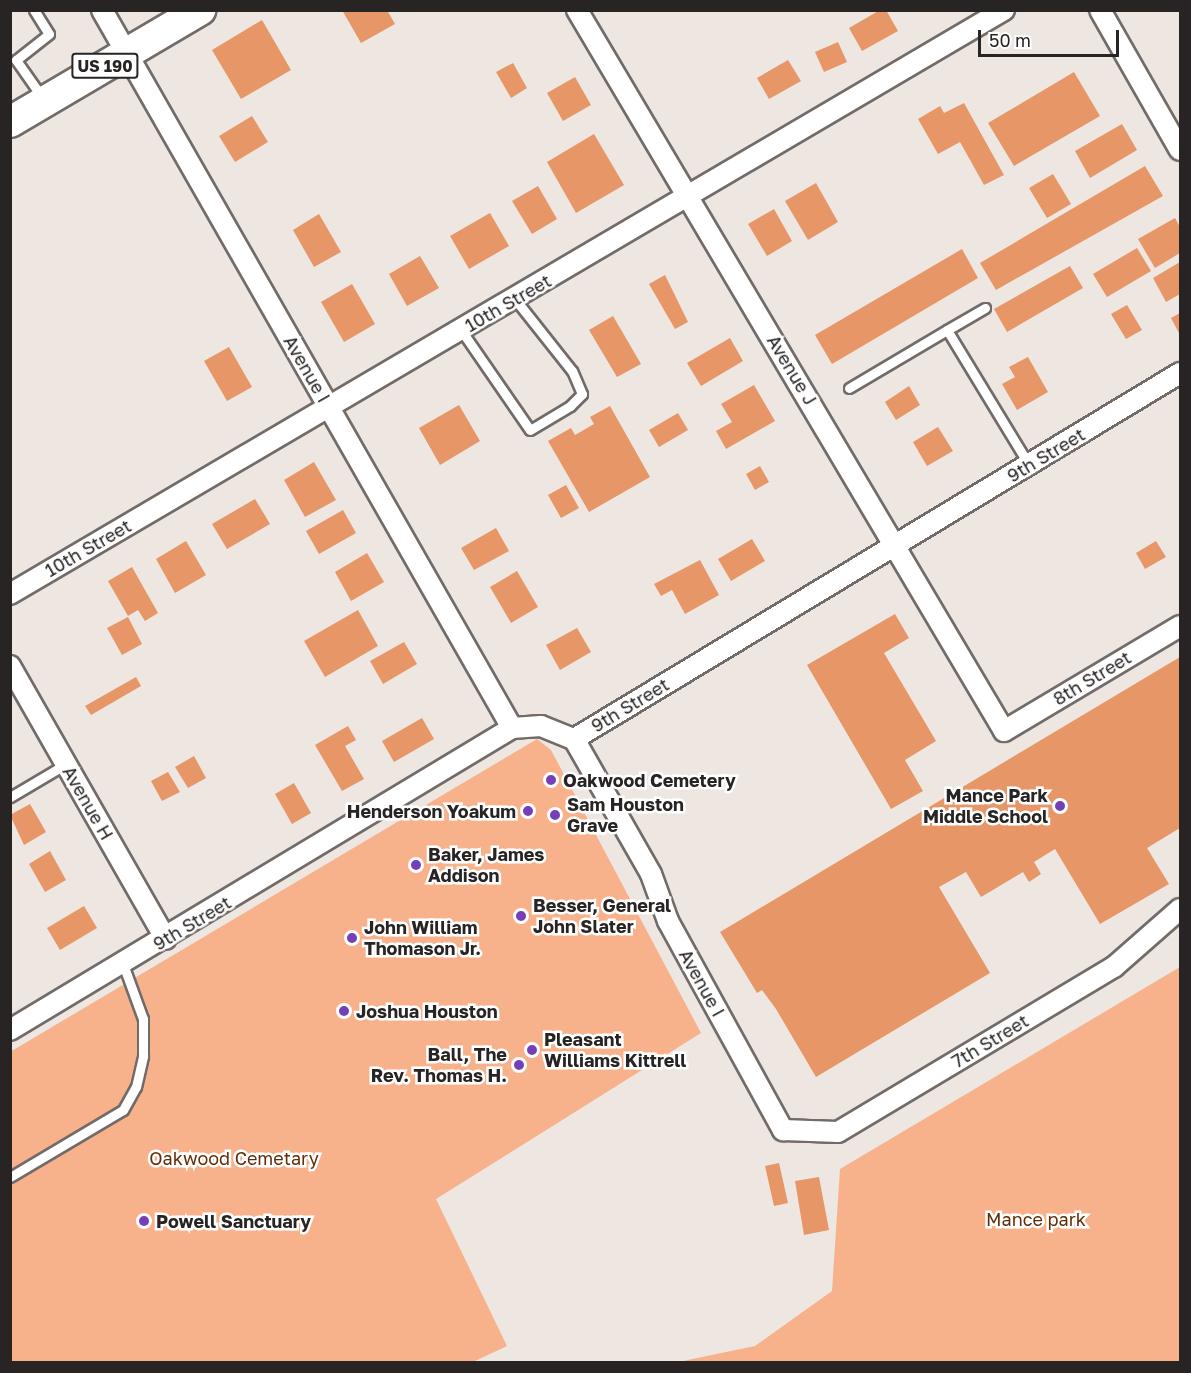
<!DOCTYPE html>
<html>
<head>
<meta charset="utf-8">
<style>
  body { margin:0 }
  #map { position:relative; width:1191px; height:1373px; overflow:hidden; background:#ede6e1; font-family:"Golos Text",sans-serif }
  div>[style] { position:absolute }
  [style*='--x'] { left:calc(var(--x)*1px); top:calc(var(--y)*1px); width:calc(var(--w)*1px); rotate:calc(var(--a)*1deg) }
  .green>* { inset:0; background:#f7b28c }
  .building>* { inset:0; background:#e79667 }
  .roads { filter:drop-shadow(2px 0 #726b68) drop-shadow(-2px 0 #726b68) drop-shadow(0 2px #726b68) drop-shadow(0 -2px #726b68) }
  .lane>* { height:9px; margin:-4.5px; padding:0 4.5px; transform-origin:4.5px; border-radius:4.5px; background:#fff }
  .street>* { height:20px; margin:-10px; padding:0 10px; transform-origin:10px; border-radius:10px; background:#fff }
  .primary>* { height:30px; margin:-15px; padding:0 15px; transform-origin:15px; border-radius:15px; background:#fff }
  .dots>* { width:16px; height:16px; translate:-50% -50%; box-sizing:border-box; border:3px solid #fff; border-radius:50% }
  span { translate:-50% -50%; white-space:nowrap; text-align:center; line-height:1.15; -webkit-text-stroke:5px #fff; paint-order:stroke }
  .shield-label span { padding:2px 4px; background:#fff; border:2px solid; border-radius:4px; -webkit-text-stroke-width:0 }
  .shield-label { font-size:16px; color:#272423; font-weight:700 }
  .street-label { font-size:18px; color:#272423 }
  .poi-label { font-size:18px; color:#272423; font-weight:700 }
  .left { translate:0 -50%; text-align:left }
  .right { translate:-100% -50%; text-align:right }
  .park-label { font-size:18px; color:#612e0a }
  .frame { position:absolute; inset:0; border:12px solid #272423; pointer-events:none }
  .scale { position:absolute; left:978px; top:30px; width:141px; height:27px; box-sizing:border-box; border:3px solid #272423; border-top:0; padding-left:8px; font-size:18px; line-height:21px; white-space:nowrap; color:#272423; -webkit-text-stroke:4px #fff; paint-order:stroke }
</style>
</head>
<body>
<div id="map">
  <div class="green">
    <div style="clip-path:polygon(537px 739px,551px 750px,701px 1033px,436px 1199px,507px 1346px,473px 1362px,11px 1362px,10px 1052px)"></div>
    <div style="clip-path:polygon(1180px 967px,1180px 1362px,678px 1362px,755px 1346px,832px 1291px,840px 1169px)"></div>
  </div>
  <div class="building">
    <div style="clip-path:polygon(342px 10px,387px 10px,395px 24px,361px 43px)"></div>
    <div style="clip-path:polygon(880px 10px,886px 10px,898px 31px,862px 51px,849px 28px)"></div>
    <div style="clip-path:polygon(262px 20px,291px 70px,241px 99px,212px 50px)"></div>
    <div style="clip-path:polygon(838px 42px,847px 62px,824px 72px,815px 52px)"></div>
    <div style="clip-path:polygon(788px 60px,801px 81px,769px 99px,757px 78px)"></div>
    <div style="clip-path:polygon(513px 63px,527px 88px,511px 98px,496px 72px)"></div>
    <div style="clip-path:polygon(1074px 72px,1100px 116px,1014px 166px,988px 123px)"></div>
    <div style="clip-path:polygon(575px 77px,591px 105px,563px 121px,547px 93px)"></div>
    <div style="clip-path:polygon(964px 103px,1004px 175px,984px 185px,960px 142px,938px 154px,918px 119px,940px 106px,944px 113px)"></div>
    <div style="clip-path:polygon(252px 116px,268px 142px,235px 162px,219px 136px)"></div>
    <div style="clip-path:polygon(1122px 124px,1137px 150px,1090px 178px,1075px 151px)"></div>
    <div style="clip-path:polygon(594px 134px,624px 185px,576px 213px,547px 162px)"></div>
    <div style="clip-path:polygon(1145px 166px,1163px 196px,996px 290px,980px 263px)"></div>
    <div style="clip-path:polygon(1053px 174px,1071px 204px,1047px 218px,1029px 188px)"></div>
    <div style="clip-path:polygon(816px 183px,838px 222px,808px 240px,785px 201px)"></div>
    <div style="clip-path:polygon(538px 186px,557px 219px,532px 234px,512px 201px)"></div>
    <div style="clip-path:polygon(774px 209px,792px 241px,767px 256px,748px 224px)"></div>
    <div style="clip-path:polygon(490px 213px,509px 246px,469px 269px,450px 236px)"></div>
    <div style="clip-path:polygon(319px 214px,341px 252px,314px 267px,293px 230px)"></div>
    <div style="clip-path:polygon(1175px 218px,1180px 227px,1180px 253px,1155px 268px,1138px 239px)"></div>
    <div style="clip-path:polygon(1137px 248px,1151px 271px,1107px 297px,1093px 274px)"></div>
    <div style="clip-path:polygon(962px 249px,978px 278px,832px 364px,815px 335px)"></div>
    <div style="clip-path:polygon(420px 256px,439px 288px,407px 306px,389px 274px)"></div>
    <div style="clip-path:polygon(1180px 262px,1180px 294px,1166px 302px,1153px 278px)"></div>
    <div style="clip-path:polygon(1070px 266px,1083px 288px,1007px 332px,994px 309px)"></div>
    <div style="clip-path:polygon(665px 275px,688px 322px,675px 329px,649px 284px)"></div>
    <div style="clip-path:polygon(352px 284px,375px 324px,344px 342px,321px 302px)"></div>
    <div style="clip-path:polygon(1127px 305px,1142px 330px,1126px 339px,1111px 314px)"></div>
    <div style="clip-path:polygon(1180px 313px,1180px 335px,1171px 318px)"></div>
    <div style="clip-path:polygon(613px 316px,641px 364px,617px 377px,589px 330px)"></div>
    <div style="clip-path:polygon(730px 338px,743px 361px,701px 386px,687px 363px)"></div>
    <div style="clip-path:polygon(229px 347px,252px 387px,227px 401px,204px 361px)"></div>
    <div style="clip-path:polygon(1028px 357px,1048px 392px,1017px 410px,1002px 384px,1015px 377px,1009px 367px)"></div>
    <div style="clip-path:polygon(754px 385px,775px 421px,726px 449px,716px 431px,732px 422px,721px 404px)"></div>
    <div style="clip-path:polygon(909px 386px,920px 405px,896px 420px,885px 402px)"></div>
    <div style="clip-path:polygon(459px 405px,480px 441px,440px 465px,419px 428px)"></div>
    <div style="clip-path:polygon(610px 406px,650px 477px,589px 512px,548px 441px,571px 428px,575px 435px,594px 424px,590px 417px)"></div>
    <div style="clip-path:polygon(678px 413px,688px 430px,659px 447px,649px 430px)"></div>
    <div style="clip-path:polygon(938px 427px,953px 451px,927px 466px,913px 442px)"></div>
    <div style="clip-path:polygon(314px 462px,336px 500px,305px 517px,284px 480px)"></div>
    <div style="clip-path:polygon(760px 466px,769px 482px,755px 490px,746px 474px)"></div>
    <div style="clip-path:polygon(566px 485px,579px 508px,561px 518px,548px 495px)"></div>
    <div style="clip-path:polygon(255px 499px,270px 524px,227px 549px,212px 524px)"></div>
    <div style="clip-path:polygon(343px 510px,356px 533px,319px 554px,306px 531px)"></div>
    <div style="clip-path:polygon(496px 528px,509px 551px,474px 570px,461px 548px)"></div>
    <div style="clip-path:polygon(752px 539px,765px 561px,731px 581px,718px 559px)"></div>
    <div style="clip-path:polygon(186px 541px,206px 575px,175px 593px,156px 559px)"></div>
    <div style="clip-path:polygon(1156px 541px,1166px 557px,1145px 569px,1136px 553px)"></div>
    <div style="clip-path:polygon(367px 553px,384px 582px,351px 601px,335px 572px)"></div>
    <div style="clip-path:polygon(700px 560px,719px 595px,685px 614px,672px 590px,661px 596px,654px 584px)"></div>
    <div style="clip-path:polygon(132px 567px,158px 613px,145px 621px,138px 610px,128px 616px,108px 581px)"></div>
    <div style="clip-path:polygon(517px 571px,538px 607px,511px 623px,490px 587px)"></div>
    <div style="clip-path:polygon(358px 610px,378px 646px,325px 677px,304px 641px)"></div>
    <div style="clip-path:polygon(895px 614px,909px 638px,884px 653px,936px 741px,905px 760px,923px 791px,891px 809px,807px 665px)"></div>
    <div style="clip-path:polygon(128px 617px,142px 644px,122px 655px,107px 628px)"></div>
    <div style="clip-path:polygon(577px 628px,591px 652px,560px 670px,546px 645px)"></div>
    <div style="clip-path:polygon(404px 642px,417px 664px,383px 684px,370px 661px)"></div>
    <div style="clip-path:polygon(1180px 657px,1180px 828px,1147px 848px,1169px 884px,1100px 924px,1055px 849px,1034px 862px,1041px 874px,1029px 882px,1023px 872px,981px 897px,966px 872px,939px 887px,990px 973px,816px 1077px,776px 1009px,762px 990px,757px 993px,720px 932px)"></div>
    <div style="clip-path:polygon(136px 677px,141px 686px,91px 715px,85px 706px)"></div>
    <div style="clip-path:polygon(422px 718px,434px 739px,394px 762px,382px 741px)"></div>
    <div style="clip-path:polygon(348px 726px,356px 740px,345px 746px,364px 779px,342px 791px,315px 745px)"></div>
    <div style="clip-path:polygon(194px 756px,206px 778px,188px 788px,175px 767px)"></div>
    <div style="clip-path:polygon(168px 772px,180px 792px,162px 801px,151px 781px)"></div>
    <div style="clip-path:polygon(294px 783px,311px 813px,292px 824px,275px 794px)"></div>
    <div style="clip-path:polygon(30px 804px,46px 832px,24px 845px,10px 815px)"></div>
    <div style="clip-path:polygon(50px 851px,66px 880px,45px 892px,29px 864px)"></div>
    <div style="clip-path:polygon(84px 906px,97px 928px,60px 950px,47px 928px)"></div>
    <div style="clip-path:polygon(779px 1163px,788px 1203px,774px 1206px,765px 1166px)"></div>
    <div style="clip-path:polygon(819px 1177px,829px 1230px,804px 1235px,795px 1181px)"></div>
  </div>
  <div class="roads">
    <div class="lane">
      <div style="--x:34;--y:10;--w:28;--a:58"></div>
      <div style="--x:49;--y:34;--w:42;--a:141.8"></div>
      <div style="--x:16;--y:60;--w:45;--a:54.9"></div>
      <div style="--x:461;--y:330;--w:121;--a:55.4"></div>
      <div style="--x:530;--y:430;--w:47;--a:-31"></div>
      <div style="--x:570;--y:406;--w:17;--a:-45"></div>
      <div style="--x:582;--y:394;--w:25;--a:-113"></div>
      <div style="--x:572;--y:371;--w:92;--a:-128.4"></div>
      <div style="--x:947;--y:330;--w:44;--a:-30.1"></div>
      <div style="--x:849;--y:388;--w:114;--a:-30.6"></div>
      <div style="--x:947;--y:330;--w:158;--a:58.7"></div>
      <div style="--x:10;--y:797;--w:65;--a:-30.5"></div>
      <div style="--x:10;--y:1177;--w:131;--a:-30.7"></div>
      <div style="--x:123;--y:1110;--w:26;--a:-61"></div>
      <div style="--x:136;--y:1087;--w:32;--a:-77"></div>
      <div style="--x:143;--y:1056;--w:37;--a:-90"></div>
      <div style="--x:143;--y:1019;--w:59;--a:-110"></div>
    </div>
    <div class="street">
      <div style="--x:102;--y:10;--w:827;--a:60.27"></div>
      <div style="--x:577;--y:10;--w:838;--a:59.36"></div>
      <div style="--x:1004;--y:731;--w:205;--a:-30.8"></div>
      <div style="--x:1100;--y:10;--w:161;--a:60.3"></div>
      <div style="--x:10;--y:594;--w:1153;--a:-30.44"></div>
      <div style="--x:10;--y:666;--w:314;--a:60.3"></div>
      <div style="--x:574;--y:739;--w:155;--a:60.3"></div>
      <div style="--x:651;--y:874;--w:50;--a:70.1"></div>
      <div style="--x:668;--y:921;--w:239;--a:61.2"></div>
      <div style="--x:783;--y:1130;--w:55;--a:2.1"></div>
      <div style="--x:838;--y:1132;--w:322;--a:-30.9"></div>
      <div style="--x:1114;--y:967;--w:88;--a:-41.3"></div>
      <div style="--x:10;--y:1030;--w:586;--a:-31.03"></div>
      <div style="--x:512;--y:728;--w:29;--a:-4"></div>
      <div style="--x:541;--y:726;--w:35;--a:22"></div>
      <div style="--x:574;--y:739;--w:708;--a:-31.13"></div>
    </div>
    <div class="primary">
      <div style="--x:10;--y:122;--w:221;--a:-30.5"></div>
    </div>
  </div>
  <div class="dots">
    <div style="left:551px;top:780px;background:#7540b7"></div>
    <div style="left:1060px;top:806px;background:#7540b7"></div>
    <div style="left:528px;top:811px;background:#7540b7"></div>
    <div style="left:555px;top:815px;background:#7540b7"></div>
    <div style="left:416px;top:865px;background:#7540b7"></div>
    <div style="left:521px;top:916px;background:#7540b7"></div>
    <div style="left:352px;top:938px;background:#7540b7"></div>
    <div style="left:344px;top:1011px;background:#7540b7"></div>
    <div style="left:532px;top:1050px;background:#7540b7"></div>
    <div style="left:519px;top:1065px;background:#7540b7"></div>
    <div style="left:144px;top:1221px;background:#7540b7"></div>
  </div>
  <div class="shield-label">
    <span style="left:105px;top:66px">US 190</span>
  </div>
  <div class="street-label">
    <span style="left:508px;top:303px;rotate:-30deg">10th Street</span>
    <span style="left:307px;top:369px;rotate:60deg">Avenue I</span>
    <span style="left:792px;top:370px;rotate:59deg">Avenue J</span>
    <span style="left:1046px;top:455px;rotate:-31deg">9th Street</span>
    <span style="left:88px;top:548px;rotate:-30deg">10th Street</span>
    <span style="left:1092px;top:678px;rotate:-31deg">8th Street</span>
    <span style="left:630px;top:705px;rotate:-31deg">9th Street</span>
    <span style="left:88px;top:803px;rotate:60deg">Avenue H</span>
    <span style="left:192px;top:923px;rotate:-31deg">9th Street</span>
    <span style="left:702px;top:983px;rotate:61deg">Avenue I</span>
    <span style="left:990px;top:1041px;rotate:-31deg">7th Street</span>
  </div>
  <div class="poi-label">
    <span class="left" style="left:563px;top:780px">Oakwood Cemetery</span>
    <span class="right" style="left:1048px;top:806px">Mance Park<br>Middle School</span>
    <span class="left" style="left:567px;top:815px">Sam Houston<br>Grave</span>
    <span class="right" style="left:516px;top:811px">Henderson Yoakum</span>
    <span class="left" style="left:428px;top:865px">Baker, James<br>Addison</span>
    <span class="left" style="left:533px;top:916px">Besser, General<br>John Slater</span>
    <span class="left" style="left:364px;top:938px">John William<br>Thomason Jr.</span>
    <span class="left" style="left:356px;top:1011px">Joshua Houston</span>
    <span class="left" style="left:544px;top:1050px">Pleasant<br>Williams Kittrell</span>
    <span class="right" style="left:507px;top:1065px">Ball, The<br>Rev. Thomas H.</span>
    <span class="left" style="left:156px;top:1221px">Powell Sanctuary</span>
  </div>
  <div class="park-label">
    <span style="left:234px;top:1158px">Oakwood Cemetary</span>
    <span style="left:1036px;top:1219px">Mance park</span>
  </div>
  <div class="frame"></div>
  <div class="scale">50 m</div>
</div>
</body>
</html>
